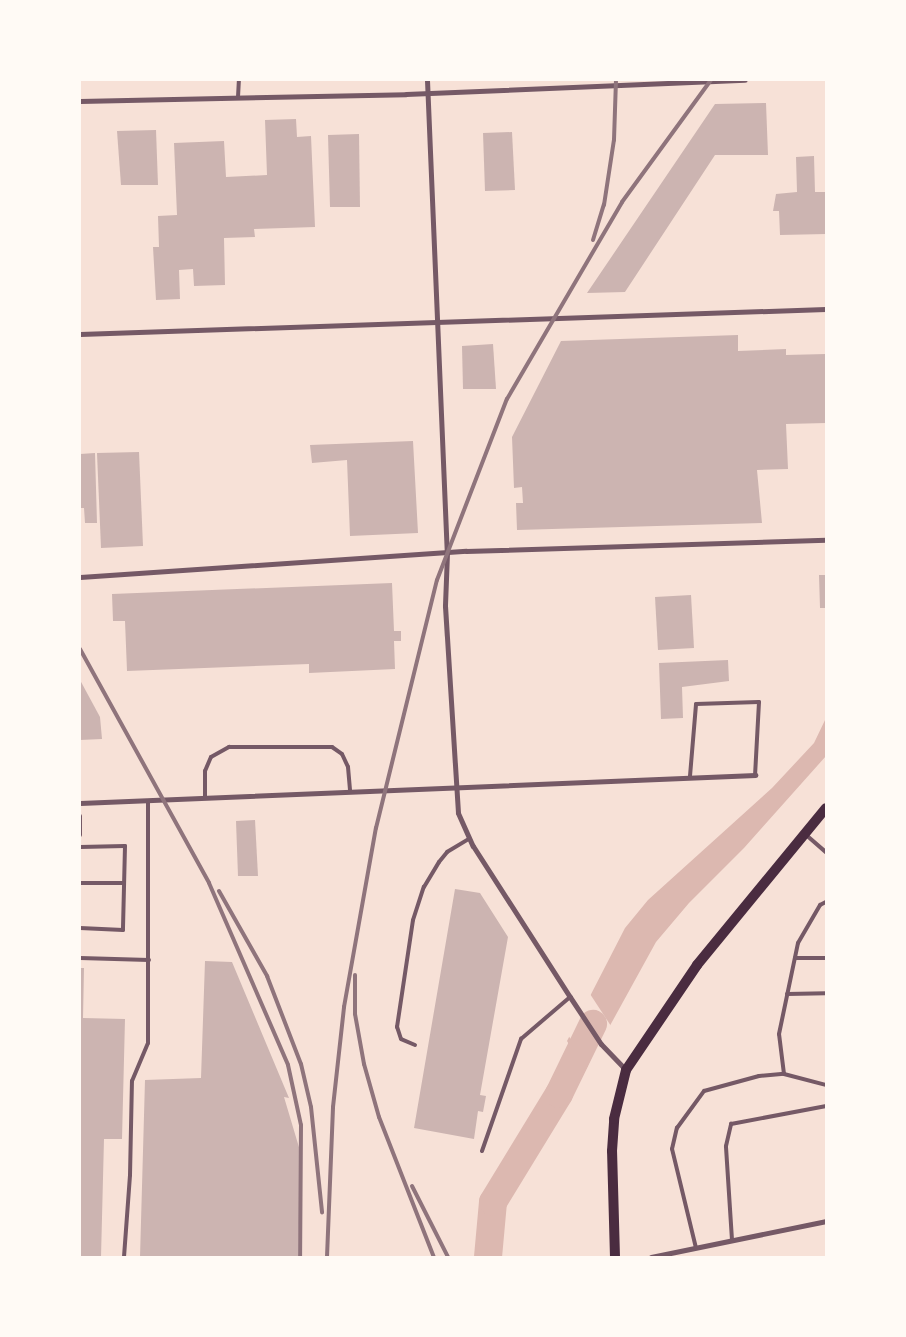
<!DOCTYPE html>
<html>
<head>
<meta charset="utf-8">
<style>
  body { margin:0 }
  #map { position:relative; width:906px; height:1337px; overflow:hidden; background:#f7e1d7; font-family:Montserrat,sans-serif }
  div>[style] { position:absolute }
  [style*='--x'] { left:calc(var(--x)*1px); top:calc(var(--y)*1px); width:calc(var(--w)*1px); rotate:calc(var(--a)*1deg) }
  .water>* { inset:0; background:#dcb8b0 }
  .pier>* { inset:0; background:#f7e1d7 }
  .river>* { height:28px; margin:-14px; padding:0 14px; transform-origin:14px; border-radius:14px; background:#dcb8b0 }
  .building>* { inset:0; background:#ccb4b1 }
  .service>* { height:4px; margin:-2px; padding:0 2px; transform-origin:2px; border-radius:2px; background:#755966 }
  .minor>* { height:5px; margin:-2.5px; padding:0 2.5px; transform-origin:2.5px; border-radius:2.5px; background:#755966 }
  .secondary>* { height:10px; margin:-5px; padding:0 5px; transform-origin:5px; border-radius:5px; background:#4a2c40 }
  .rail>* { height:4px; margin:-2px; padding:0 2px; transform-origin:2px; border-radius:2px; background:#8f747c }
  span { translate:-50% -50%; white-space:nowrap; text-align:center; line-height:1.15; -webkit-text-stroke:4px #fffaf5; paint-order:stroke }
  .frame { position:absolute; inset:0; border:81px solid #fffaf5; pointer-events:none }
</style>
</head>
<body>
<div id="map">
  <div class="water">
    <div style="clip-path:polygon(826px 718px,826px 756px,744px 848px,689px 903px,656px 942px,585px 1071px,567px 1041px,625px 928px,648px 900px,772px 788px,814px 743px)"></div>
  </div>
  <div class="pier">
    <div style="clip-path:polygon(590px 994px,611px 1026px,589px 1067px,568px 1035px)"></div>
  </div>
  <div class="river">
    <div style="--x:488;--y:1257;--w:55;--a:-84.8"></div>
    <div style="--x:493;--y:1202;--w:127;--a:-58.6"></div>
    <div style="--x:559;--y:1094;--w:78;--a:-64.1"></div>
  </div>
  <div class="building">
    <div style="clip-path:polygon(766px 103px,768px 155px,715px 155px,625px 292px,587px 293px,715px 104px)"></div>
    <div style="clip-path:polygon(296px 119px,297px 137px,311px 136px,315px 227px,254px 229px,255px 237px,224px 238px,225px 285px,194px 286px,193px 269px,179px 270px,180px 299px,156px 300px,153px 247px,159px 247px,158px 216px,177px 215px,174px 143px,224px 141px,226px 177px,267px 175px,265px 120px)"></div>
    <div style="clip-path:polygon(156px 130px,158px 185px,121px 185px,117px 131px)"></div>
    <div style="clip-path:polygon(512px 132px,515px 190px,485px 191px,483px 133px)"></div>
    <div style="clip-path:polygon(359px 134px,360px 207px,330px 207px,328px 135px)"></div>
    <div style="clip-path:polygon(814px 156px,815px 192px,826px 192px,826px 234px,780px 235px,779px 211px,773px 211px,776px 194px,797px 192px,796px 157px)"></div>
    <div style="clip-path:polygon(738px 335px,738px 351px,786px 349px,786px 355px,826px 354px,826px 423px,786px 424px,788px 469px,757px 470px,762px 523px,517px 530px,516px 503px,523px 503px,522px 487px,514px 488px,512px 437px,561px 341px)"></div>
    <div style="clip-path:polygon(493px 344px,496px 389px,463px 389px,462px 346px)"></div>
    <div style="clip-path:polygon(413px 441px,418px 533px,350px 536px,347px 460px,312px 463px,310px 445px)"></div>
    <div style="clip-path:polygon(139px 452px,143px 546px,101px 548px,97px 453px)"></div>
    <div style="clip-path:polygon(95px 453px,97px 523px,85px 523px,84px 508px,80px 508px,80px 454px)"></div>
    <div style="clip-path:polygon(819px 575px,826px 575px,826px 608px,820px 608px)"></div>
    <div style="clip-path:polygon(392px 583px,394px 631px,401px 631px,401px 641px,394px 641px,395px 669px,309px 673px,309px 664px,127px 671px,125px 621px,113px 621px,112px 594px)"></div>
    <div style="clip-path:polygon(691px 595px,694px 648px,658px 650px,655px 597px)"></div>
    <div style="clip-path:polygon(728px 660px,729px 681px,682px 687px,683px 718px,661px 719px,659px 663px)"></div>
    <div style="clip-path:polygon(80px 680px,100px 717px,102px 739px,80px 740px)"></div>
    <div style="clip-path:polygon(255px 820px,258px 876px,238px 876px,236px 821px)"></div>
    <div style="clip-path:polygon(455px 889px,480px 893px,508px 937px,480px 1095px,486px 1096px,483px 1112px,478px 1111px,474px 1139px,414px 1128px)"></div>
    <div style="clip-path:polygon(205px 961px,232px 962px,289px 1098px,284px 1097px,301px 1154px,298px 1257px,140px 1257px,145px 1080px,201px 1078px)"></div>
    <div style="clip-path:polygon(80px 968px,84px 968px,83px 1018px,125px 1019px,122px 1139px,104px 1139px,101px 1257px,80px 1257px)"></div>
  </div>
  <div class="service">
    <div style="--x:238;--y:97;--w:17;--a:-87"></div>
    <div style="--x:690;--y:776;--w:72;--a:-85.2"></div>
    <div style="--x:696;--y:704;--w:63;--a:-1.8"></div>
    <div style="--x:759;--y:702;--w:73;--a:93.1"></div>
    <div style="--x:205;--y:798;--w:27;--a:-90"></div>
    <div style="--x:205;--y:771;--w:15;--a:-67"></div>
    <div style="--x:211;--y:757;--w:21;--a:-29"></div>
    <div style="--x:229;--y:747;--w:103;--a:0"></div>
    <div style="--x:332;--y:747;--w:12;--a:35"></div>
    <div style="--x:342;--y:754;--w:14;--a:65"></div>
    <div style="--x:348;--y:767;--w:25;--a:85"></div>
    <div style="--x:80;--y:816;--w:19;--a:90"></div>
    <div style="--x:805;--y:834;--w:28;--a:41"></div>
    <div style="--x:80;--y:847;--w:45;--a:-1.3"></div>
    <div style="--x:125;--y:846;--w:84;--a:91.4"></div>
    <div style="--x:123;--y:930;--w:43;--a:-177.3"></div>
    <div style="--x:80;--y:883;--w:44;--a:0"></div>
    <div style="--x:80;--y:958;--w:69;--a:1.7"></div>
    <div style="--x:795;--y:958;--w:31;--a:0"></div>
    <div style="--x:787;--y:994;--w:39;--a:-1"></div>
    <div style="--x:415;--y:1045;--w:15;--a:-157"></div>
    <div style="--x:401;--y:1039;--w:13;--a:-108"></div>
    <div style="--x:397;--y:1027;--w:108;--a:-81.5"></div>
    <div style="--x:413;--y:920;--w:35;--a:-72"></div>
    <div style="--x:424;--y:887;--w:29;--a:-59"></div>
    <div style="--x:439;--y:862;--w:13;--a:-51"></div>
    <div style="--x:447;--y:852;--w:26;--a:-31"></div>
    <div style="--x:784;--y:1074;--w:43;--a:14.7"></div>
    <div style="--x:482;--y:1151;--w:119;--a:-70.8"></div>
    <div style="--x:521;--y:1039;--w:65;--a:-40.6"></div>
    <div style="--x:732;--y:1240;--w:94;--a:-93.7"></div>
    <div style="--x:726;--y:1146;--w:23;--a:-77"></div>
    <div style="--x:731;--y:1124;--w:97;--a:-10.7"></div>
    <div style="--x:696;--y:1248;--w:102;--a:-103.6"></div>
    <div style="--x:672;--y:1149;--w:22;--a:-77"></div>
    <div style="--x:677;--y:1128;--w:46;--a:-53.9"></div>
    <div style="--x:704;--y:1091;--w:57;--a:-15.3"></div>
    <div style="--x:759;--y:1076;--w:25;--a:-5"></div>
    <div style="--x:784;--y:1074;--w:40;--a:-97.1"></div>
    <div style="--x:779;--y:1034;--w:93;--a:-78.2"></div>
    <div style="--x:798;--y:943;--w:44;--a:-59.9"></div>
    <div style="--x:820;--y:905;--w:7;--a:-27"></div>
    <div style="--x:124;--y:1257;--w:82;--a:-85.8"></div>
    <div style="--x:130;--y:1175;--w:94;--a:-88.8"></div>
    <div style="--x:132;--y:1081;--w:41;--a:-67.2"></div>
    <div style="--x:148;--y:1043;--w:242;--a:-90"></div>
  </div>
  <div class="minor">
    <div style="--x:427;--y:80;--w:473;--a:87.6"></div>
    <div style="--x:447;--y:553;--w:53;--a:92.2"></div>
    <div style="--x:445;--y:606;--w:207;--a:86.4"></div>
    <div style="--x:458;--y:813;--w:36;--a:66"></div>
    <div style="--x:473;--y:846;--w:179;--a:57.3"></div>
    <div style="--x:570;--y:997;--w:56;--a:56.6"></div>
    <div style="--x:601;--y:1044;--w:36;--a:46"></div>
    <div style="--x:80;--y:101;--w:326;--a:-1.2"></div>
    <div style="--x:406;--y:94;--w:339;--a:-2.4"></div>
    <div style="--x:80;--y:334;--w:746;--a:-1.92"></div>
    <div style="--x:80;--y:577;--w:387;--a:-3.9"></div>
    <div style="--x:466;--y:551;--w:360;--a:-1.8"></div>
    <div style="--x:80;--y:803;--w:676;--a:-2.38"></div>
    <div style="--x:651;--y:1257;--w:179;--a:-11.6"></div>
  </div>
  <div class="secondary">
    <div style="--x:615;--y:1257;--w:106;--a:-91.6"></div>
    <div style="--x:612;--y:1151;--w:32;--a:-86"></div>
    <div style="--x:614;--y:1119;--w:50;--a:-76.2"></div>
    <div style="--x:626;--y:1070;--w:127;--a:-55.9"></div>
    <div style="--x:697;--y:965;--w:203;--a:-50.6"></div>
  </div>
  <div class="rail">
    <div style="--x:593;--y:240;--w:37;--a:-73"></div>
    <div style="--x:604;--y:205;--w:66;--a:-81.3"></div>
    <div style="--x:614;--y:140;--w:60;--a:-88.1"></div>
    <div style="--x:80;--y:649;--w:267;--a:61.1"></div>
    <div style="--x:209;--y:883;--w:198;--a:66.5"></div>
    <div style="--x:288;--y:1065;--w:61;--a:77.8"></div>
    <div style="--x:301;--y:1125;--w:132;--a:90.4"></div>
    <div style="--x:219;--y:891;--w:98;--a:60.5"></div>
    <div style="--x:267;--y:976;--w:94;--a:68.9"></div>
    <div style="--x:301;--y:1064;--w:44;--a:76.9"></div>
    <div style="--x:311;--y:1107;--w:106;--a:84"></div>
    <div style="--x:355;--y:975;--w:39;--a:90"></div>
    <div style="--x:355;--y:1014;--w:51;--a:79.8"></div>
    <div style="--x:364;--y:1064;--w:55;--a:74.2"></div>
    <div style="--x:379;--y:1117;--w:150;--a:68.6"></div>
    <div style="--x:412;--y:1186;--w:80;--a:63.1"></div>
    <div style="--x:327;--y:1257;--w:150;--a:-87.7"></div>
    <div style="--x:333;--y:1107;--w:101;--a:-83.7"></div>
    <div style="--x:344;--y:1007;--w:182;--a:-79.9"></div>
    <div style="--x:376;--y:828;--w:255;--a:-76.2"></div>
    <div style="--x:437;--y:580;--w:194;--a:-68.9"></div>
    <div style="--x:507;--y:399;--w:228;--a:-59.7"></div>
    <div style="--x:622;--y:202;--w:151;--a:-53.9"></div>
  </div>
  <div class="frame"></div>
</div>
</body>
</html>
